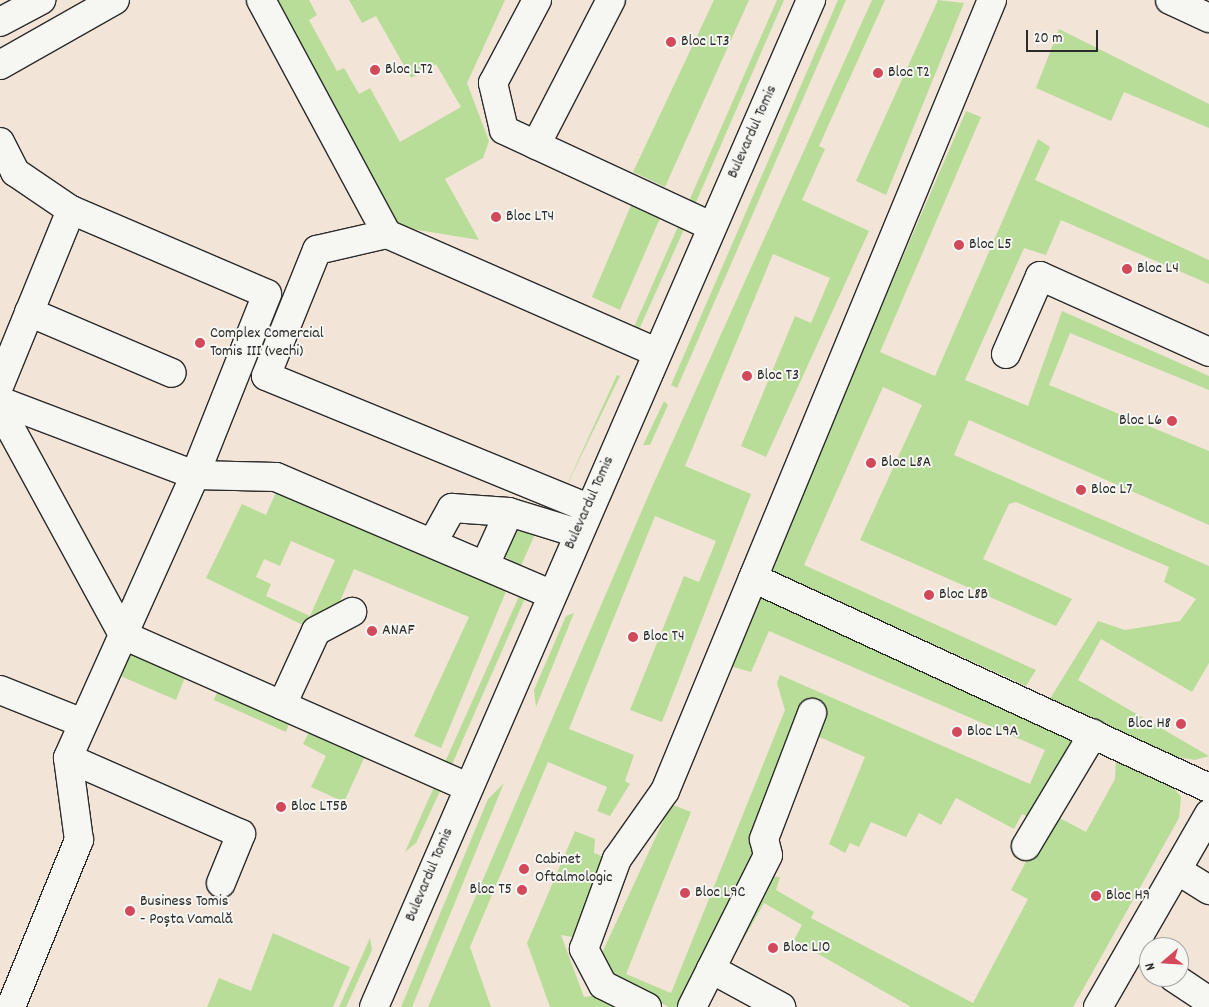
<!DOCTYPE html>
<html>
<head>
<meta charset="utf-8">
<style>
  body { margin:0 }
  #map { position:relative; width:1209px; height:1007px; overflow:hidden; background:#f3e4d8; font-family:Dekko,sans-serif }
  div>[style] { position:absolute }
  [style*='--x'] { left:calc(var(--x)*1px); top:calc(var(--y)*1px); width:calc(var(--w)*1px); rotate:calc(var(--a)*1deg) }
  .green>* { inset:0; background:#b8dd98 }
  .roads { filter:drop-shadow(1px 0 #2b2b2b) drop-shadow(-1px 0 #2b2b2b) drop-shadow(0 1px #2b2b2b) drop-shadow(0 -1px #2b2b2b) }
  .minor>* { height:28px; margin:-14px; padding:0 14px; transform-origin:14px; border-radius:14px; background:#f6f6f2 }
  .major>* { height:28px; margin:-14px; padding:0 14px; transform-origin:14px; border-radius:14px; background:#f6f6f2 }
  .dots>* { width:14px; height:14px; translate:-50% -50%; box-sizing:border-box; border:2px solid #f6f6f2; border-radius:50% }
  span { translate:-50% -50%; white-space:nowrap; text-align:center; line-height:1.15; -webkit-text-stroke:4px #f6f6f2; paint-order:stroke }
  .poi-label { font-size:16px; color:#2b2b2b }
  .left { translate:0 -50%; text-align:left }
  .right { translate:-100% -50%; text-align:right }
  .street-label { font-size:16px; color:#2b2b2b }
  .north { position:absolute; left:1139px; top:937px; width:50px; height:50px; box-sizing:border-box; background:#f6f6f2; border:1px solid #a5a5a2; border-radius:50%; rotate:251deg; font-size:14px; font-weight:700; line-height:20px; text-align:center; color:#2b2b2b }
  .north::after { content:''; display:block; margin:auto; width:18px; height:22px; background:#d1495b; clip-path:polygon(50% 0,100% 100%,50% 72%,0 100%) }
  .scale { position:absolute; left:1026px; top:30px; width:72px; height:22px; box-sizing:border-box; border:2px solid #2b2b2b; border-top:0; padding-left:6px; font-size:15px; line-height:18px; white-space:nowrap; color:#2b2b2b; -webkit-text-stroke:4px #f6f6f2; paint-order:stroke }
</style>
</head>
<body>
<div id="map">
  <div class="green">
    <div style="clip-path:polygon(269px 0,309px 0,317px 15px,309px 20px,337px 71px,344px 68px,359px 94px,370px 88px,400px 142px,461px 107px,436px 64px,411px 78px,376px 16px,362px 23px,349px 0,505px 0,467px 83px,489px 141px,483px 158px,445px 179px,479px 240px,400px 227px)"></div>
    <div style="clip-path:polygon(714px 0,749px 0,665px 187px,633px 172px)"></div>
    <div style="clip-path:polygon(777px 0,784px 0,690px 216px,637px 334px,630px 336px)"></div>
    <div style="clip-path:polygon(838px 0,846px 0,677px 388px,671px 385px)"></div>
    <div style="clip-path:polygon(872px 0,885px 0,819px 146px,825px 149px,802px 200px,869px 231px,766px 457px,741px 446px,795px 316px,811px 323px,830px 278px,773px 254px,685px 466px,751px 494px,662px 722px,630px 710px,684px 576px,699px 582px,716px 541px,655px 516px,569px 729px,634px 755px,625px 781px,630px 784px,610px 816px,597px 811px,607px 787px,548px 762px,470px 947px,491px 1007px,428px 1007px,652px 487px)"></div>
    <div style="clip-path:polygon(938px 0,964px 3px,886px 195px,856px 181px)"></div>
    <div style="clip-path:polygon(1059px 29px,1209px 104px,1209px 128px,1124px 92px,1111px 121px,1036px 88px)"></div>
    <div style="clip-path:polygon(966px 111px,981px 117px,880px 352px,935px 376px,1038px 139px,1050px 147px,1035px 180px,1209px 260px,1209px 284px,1061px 220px,1046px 255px,1024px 248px,965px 380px,1028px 406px,1062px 311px,1209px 376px,1209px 390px,1070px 333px,1049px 385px,1209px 451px,1209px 525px,969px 420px,954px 455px,1209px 566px,1209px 663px,1192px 692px,1101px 639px,1078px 680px,1209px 756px,1195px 760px,1171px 756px,1048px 702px,1098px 621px,1125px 630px,1180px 621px,1196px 599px,1164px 582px,1169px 567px,1016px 502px,1009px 504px,983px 559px,1072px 599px,1056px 626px,860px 540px,922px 405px,883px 387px,804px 565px,1036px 670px,1026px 686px,768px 569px)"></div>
    <div style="clip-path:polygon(632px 203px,661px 216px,620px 310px,592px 297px)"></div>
    <div style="clip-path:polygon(617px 375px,620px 376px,563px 493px)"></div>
    <div style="clip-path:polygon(664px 401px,668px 405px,650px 445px,643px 445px)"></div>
    <div style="clip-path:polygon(evenodd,276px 492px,507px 589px,441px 748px,414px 736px,469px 617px,354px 569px,335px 613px,311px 629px,206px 578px,242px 504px,266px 515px,276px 492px,291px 541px,335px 560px,310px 616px,266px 596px,271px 584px,256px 577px,264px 559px,280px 566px,291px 541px)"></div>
    <div style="clip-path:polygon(518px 527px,536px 532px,520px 568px,503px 555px,503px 541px)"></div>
    <div style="clip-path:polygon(524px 585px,530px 587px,446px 778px,416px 843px,405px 852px)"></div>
    <div style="clip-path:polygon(758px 591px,1080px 738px,1033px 819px,1022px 814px,1014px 829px,956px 798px,941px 825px,919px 813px,906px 837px,871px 822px,859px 847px,850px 843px,845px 853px,829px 844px,865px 757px,792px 725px,759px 812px,751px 862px,695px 982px,678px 1007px,669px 1007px,614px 978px,602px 953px,671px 804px,691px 812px,626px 974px,671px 993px,785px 710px,777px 683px,780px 675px,1030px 784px,1045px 750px,769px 631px,751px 672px,726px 665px)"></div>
    <div style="clip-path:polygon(574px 613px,536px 707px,534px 690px,566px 616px)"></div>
    <div style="clip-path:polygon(129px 650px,186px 675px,176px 700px,118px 675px)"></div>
    <div style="clip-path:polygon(218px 690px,290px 721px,286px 732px,214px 700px)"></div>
    <div style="clip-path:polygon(311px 728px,366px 754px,344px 802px,311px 787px,326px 756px,303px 744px)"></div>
    <div style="clip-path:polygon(1116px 759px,1173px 787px,1181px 797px,1179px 818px,1073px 1007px,911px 1007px,794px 940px,802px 925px,764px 903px,734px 956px,723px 953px,767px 876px,780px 877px,776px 890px,814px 912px,811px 918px,973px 1003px,1028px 899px,1011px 890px,1045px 826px,1054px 815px,1086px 832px,1115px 779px)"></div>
    <div style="clip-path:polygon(504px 783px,412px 1007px,401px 1007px,488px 799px)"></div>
    <div style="clip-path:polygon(575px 831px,595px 839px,594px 853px,609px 859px,579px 938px,561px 935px,584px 997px,599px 995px,619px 1007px,550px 1007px,527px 943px)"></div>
    <div style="clip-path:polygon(273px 933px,350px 967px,333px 1007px,207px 1007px,219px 978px,251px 991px)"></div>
    <div style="clip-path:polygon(370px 938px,372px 950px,346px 1007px,339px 1007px)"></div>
  </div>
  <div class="roads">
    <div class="minor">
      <div style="--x:261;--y:0;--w:266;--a:61.7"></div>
      <div style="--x:537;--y:0;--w:94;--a:117.9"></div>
      <div style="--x:493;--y:83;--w:48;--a:76.8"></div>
      <div style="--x:504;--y:130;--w:228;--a:24.9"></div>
      <div style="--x:1170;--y:0;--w:43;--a:24.8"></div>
      <div style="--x:0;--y:142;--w:34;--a:63"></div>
      <div style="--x:15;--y:172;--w:68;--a:34.2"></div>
      <div style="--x:71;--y:210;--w:213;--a:23.2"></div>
      <div style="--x:267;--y:294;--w:195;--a:111.7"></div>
      <div style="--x:195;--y:475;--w:81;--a:1.4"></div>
      <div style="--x:276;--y:477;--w:298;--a:23.1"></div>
      <div style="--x:536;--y:145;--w:163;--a:-62.7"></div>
      <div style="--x:29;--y:312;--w:155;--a:23.1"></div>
      <div style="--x:1006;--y:354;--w:85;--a:-66.4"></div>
      <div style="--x:1040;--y:276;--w:185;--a:24.2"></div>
      <div style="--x:0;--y:384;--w:188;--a:-67.8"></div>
      <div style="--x:0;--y:401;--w:209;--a:20.8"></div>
      <div style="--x:195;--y:475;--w:310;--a:114.2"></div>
      <div style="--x:68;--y:758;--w:83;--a:82.4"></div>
      <div style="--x:79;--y:840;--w:180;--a:112.2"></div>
      <div style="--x:0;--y:409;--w:257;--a:61.4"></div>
      <div style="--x:123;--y:635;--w:376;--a:23.8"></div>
      <div style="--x:588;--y:508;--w:348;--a:-157.7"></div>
      <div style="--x:266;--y:376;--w:136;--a:-68"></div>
      <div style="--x:317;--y:250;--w:72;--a:-12.9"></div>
      <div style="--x:387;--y:234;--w:294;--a:23.7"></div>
      <div style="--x:433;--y:542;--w:39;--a:-61"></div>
      <div style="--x:452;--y:508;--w:57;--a:4"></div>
      <div style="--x:509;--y:512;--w:71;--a:17.2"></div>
      <div style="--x:485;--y:565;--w:58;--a:-65.6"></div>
      <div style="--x:753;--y:578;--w:502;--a:24.73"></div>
      <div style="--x:0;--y:690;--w:89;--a:21.7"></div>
      <div style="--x:282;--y:705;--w:81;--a:-65.3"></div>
      <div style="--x:316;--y:631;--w:41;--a:-27.8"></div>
      <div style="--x:68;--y:758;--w:189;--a:23.7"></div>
      <div style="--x:241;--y:834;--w:53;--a:112.2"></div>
      <div style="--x:1026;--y:846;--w:131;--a:-59.1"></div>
      <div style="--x:1177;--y:870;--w:38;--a:32"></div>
      <div style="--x:711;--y:969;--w:127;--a:-63.4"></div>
      <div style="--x:768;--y:855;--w:16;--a:-104"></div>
      <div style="--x:764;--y:839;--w:135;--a:-69.1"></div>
      <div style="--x:1173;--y:977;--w:43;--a:33.7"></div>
      <div style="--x:647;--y:1007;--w:49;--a:-153.4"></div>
      <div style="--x:603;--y:985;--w:41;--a:-117.8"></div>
      <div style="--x:584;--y:949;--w:96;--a:-69.9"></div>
      <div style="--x:617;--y:859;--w:83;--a:-54.8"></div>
      <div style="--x:665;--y:791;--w:856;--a:-67.54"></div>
      <div style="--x:692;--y:1007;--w:42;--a:-63.4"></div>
      <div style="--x:711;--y:969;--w:80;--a:28.5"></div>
      <div style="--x:1098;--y:1007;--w:223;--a:-60.1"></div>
    </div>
    <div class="major">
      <div style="--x:0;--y:22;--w:47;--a:-28.2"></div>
      <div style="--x:0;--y:65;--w:132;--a:-29.5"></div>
      <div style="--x:374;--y:1007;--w:1098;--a:-66.54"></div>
    </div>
  </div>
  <div class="dots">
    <div style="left:671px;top:42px;background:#d1495b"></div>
    <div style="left:375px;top:70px;background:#d1495b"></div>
    <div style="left:878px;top:73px;background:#d1495b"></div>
    <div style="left:496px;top:217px;background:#d1495b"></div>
    <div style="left:959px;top:245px;background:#d1495b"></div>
    <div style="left:1127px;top:269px;background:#d1495b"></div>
    <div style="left:200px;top:343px;background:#d1495b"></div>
    <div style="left:747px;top:376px;background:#d1495b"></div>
    <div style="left:1172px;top:421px;background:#d1495b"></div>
    <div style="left:871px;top:463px;background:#d1495b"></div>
    <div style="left:1081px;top:490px;background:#d1495b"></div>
    <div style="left:929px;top:595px;background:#d1495b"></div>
    <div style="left:372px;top:631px;background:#d1495b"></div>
    <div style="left:633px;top:637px;background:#d1495b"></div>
    <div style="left:1181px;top:724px;background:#d1495b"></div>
    <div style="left:957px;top:732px;background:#d1495b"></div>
    <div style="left:281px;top:807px;background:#d1495b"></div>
    <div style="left:524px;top:869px;background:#d1495b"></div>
    <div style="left:522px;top:890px;background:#d1495b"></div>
    <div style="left:685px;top:893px;background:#d1495b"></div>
    <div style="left:1096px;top:896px;background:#d1495b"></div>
    <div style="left:130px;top:911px;background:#d1495b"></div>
    <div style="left:773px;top:948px;background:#d1495b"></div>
  </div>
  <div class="poi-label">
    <span class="left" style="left:681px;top:42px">Bloc LT3</span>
    <span class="left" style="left:385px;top:70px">Bloc LT2</span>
    <span class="left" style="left:888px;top:73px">Bloc T2</span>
    <span class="left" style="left:506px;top:217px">Bloc LT4</span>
    <span class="left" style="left:969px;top:245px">Bloc L5</span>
    <span class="left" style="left:1137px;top:269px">Bloc L4</span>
    <span class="left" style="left:210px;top:343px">Complex Comercial<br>Tomis III (vechi)</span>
    <span class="left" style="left:757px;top:376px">Bloc T3</span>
    <span class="right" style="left:1162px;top:421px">Bloc L6</span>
    <span class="left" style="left:881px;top:463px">Bloc L8A</span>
    <span class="left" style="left:1091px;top:490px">Bloc L7</span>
    <span class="left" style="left:939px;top:595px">Bloc L8B</span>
    <span class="left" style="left:382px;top:631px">ANAF</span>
    <span class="left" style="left:643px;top:637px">Bloc T4</span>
    <span class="right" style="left:1171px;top:724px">Bloc H8</span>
    <span class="left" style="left:967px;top:732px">Bloc L9A</span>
    <span class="left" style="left:291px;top:807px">Bloc LT5B</span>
    <span class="left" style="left:535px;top:869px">Cabinet<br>Oftalmologic</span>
    <span class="right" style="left:512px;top:890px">Bloc T5</span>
    <span class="left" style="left:695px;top:893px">Bloc L9C</span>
    <span class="left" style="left:1106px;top:896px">Bloc H9</span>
    <span class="left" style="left:140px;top:911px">Business Tomis<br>- Poșta Vamală</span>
    <span class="left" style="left:783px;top:948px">Bloc L10</span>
  </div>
  <div class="street-label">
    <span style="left:753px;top:132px;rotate:-66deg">Bulevardul Tomis</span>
    <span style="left:590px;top:503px;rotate:-66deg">Bulevardul Tomis</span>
    <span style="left:430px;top:875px;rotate:-67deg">Bulevardul Tomis</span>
  </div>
  <div class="north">N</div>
  <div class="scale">20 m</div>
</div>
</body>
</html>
